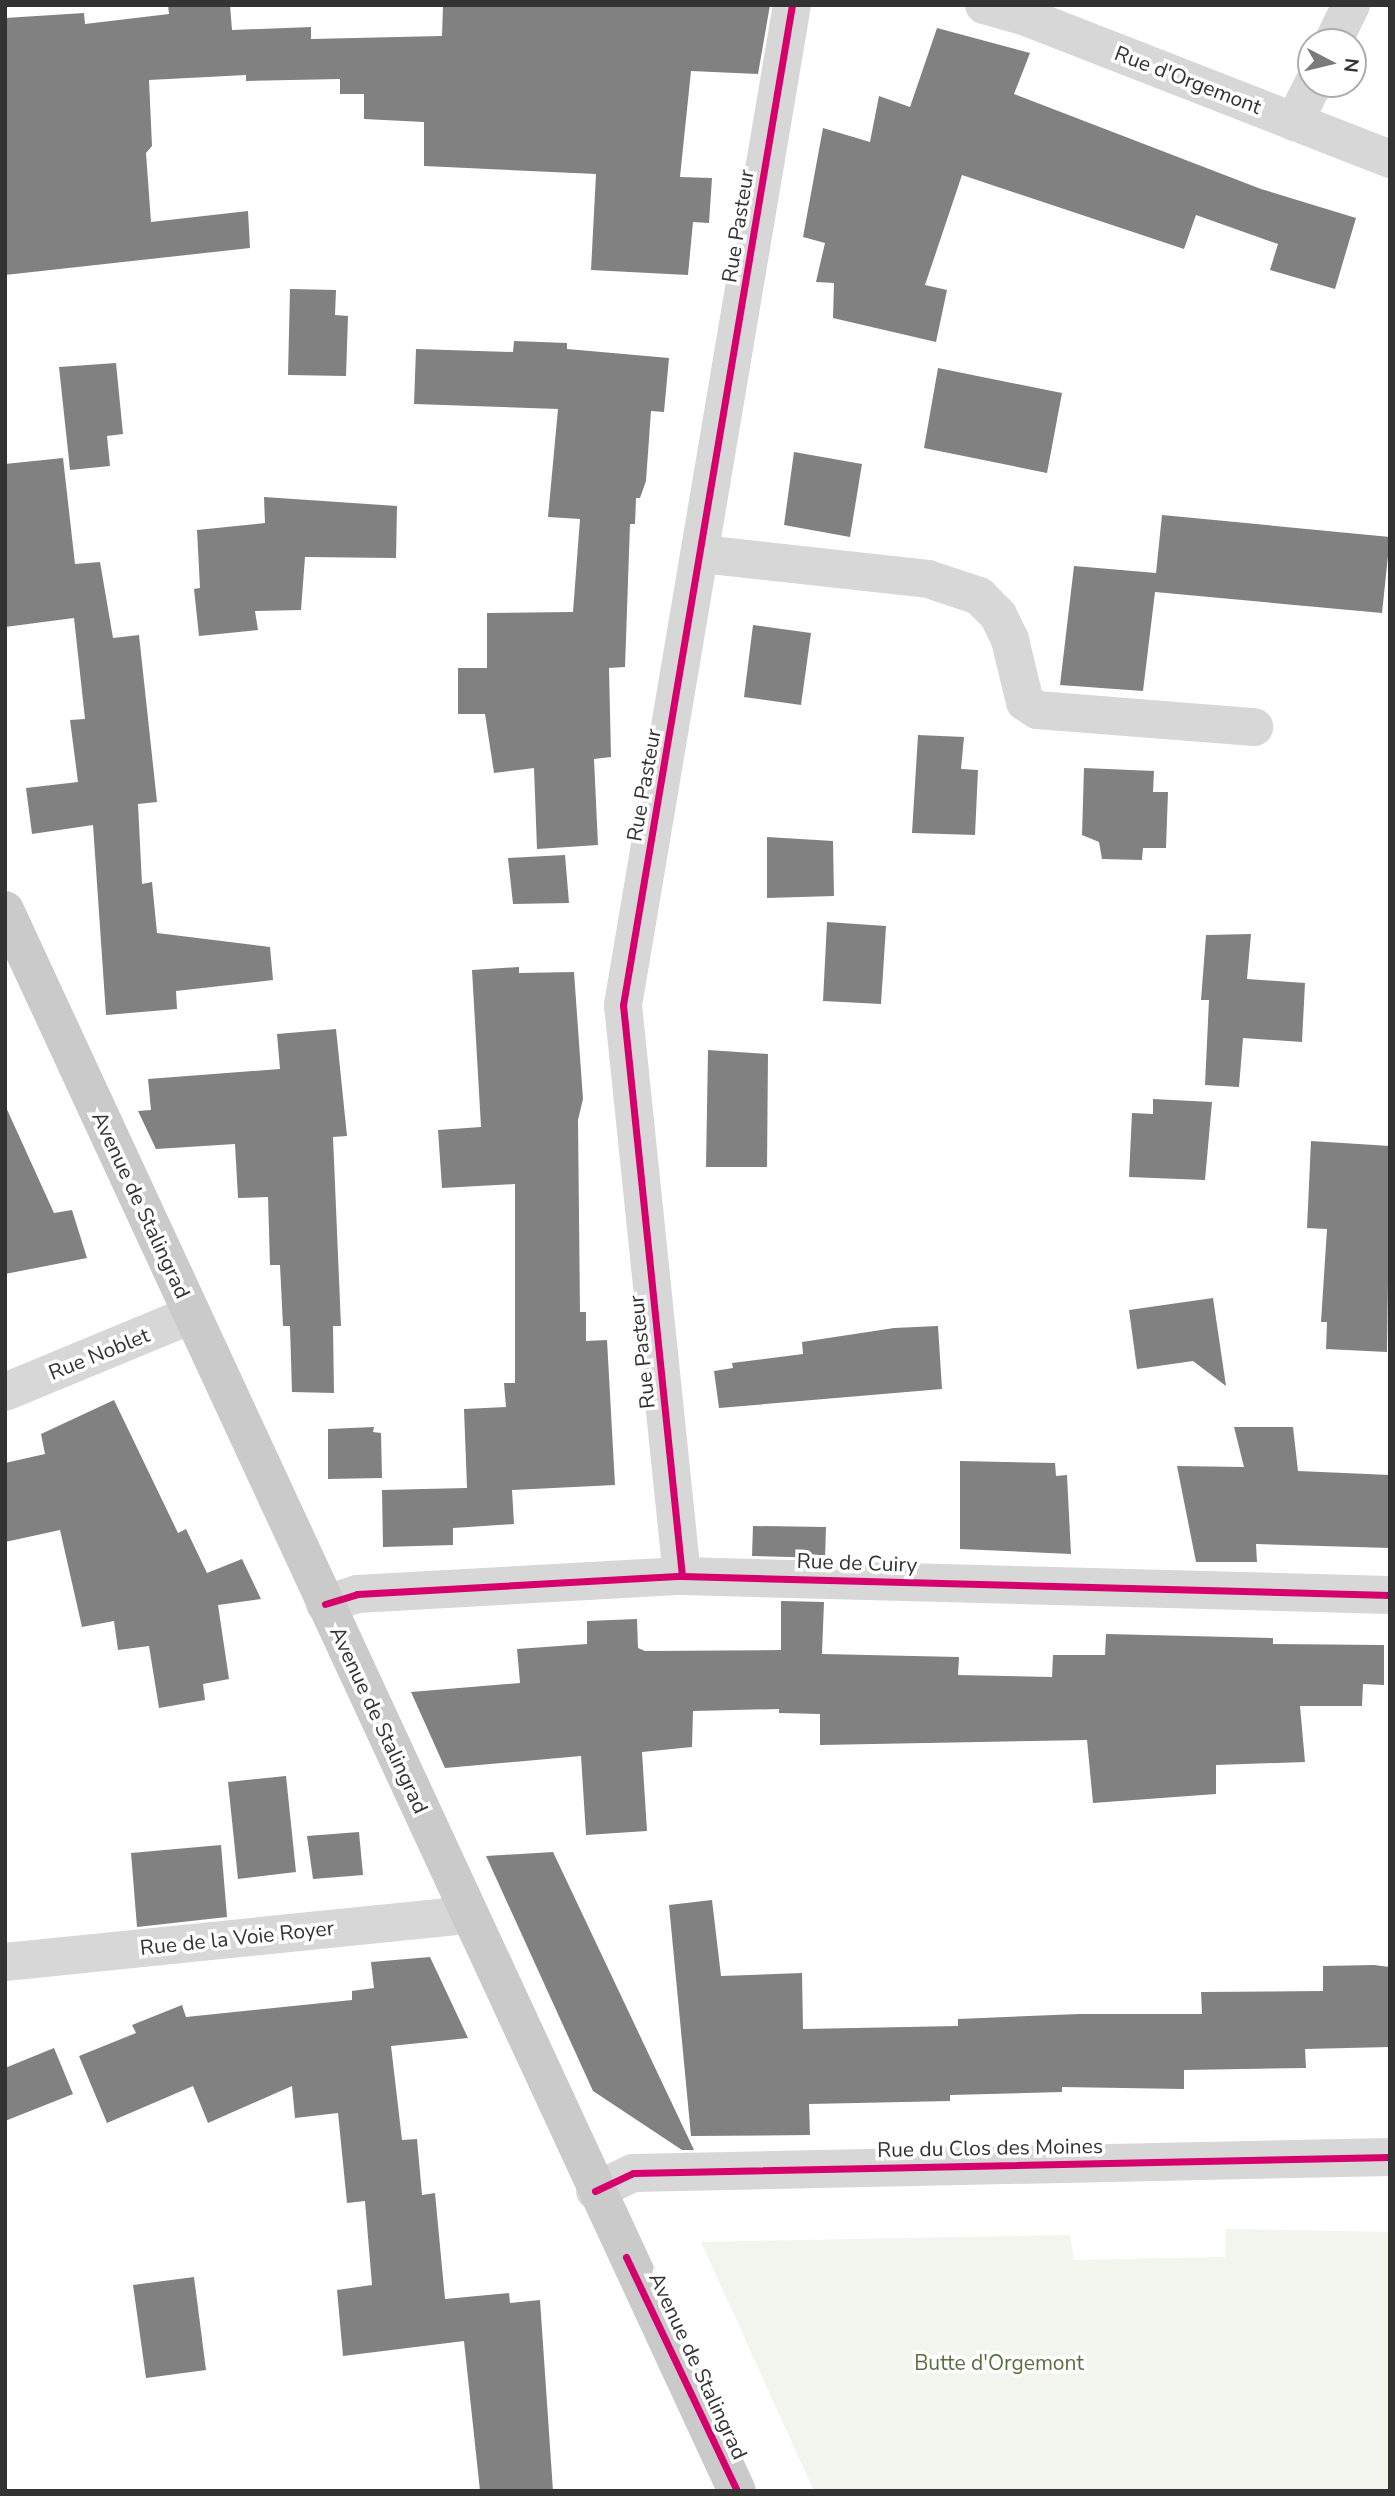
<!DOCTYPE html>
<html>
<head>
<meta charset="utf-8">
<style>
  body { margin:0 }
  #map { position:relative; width:1395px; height:2496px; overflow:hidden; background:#fff; font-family:"Nunito Sans",sans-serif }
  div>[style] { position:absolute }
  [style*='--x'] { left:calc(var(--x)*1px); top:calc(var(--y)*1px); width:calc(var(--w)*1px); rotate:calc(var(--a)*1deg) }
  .green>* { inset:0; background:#f1f5ed }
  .building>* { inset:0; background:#818181 }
  .minor>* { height:38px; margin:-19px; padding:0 19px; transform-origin:19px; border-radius:19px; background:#d7d7d7 }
  .major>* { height:38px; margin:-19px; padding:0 19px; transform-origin:19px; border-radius:19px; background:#cacaca }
  .cycleway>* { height:7px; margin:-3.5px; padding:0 3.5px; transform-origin:3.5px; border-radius:3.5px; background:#d6006c }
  span { translate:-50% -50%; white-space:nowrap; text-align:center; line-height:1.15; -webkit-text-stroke:7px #fff; paint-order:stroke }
  .street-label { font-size:21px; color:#333 }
  .park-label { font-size:21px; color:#56703f }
  .frame { position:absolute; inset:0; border:7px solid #333; pointer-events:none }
  .north { position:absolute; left:1297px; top:28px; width:70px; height:70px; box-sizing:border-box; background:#fff; border:2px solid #adadad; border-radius:50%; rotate:97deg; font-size:19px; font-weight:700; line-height:28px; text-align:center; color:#333 }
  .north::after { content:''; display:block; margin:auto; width:24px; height:32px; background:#7a7a7a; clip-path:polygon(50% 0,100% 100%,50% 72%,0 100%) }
</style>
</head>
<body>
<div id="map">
  <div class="green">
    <div style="clip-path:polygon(1226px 2229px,1390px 2232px,1390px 2491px,814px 2491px,701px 2242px,1070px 2235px,1074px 2260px,1225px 2257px)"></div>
  </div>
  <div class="building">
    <div style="clip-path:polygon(168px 5px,230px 5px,232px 30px,311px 27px,311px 39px,442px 36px,443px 5px,770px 5px,758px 74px,691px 71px,680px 177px,712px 178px,709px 223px,693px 222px,688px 275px,591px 270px,596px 174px,424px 166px,424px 122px,364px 119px,364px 94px,340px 94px,340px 79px,246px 81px,246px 75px,149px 80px,152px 146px,146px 153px,151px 222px,248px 211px,250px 248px,5px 275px,5px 18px,84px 13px,85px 24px,169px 14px)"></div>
    <div style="clip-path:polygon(937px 28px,1030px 53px,1014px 94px,1261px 189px,1356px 218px,1335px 289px,1270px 270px,1278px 244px,1196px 215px,1184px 249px,962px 175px,925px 285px,947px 290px,936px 342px,833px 318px,834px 283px,816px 282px,825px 243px,803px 237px,823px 128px,870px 142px,879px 96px,910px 107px)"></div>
    <div style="clip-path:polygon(290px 289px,336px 290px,335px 315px,348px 316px,346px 376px,288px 375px)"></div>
    <div style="clip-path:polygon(514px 341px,567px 343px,567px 349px,669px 358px,664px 412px,651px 411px,646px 481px,640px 498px,636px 498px,635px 524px,630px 524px,625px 667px,609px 668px,611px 757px,594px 759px,598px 845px,537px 849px,534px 768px,494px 773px,485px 714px,458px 714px,458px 668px,487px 668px,487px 613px,573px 612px,580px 519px,548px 517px,558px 409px,414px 404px,416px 349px,513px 352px)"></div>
    <div style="clip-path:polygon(116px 363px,123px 434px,107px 436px,110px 466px,70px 470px,59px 367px)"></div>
    <div style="clip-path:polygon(938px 368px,1062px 393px,1047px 473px,924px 448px)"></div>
    <div style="clip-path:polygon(794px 452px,862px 464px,850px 537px,784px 525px)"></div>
    <div style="clip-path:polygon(63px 458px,75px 564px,100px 562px,113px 638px,139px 635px,157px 802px,138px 804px,142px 884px,152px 882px,157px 933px,270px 947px,273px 980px,176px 991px,177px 1009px,106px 1015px,93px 825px,32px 834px,26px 788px,78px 782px,70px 720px,85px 719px,74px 618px,5px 627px,5px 464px)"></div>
    <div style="clip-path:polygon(264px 497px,397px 506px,396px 558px,305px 557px,301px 610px,255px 611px,258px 630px,199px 636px,194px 589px,200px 588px,197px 530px,265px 523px)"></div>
    <div style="clip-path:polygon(1162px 515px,1390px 537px,1382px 613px,1155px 592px,1143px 691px,1060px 685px,1074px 566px,1156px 573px)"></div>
    <div style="clip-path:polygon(753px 625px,811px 633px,801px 705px,744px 697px)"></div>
    <div style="clip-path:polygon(918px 735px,964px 737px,961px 769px,978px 770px,975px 835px,912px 833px)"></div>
    <div style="clip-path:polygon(1084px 768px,1154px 771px,1153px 792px,1168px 792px,1166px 848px,1143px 848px,1142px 860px,1102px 859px,1099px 842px,1082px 835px)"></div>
    <div style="clip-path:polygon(767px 837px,833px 841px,834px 896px,767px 898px)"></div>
    <div style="clip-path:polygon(565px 855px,569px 903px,513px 904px,508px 858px)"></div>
    <div style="clip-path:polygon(827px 922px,886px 926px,881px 1004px,823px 1001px)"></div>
    <div style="clip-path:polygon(1251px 934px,1247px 979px,1305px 983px,1302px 1042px,1243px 1038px,1239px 1087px,1205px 1085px,1209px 1000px,1201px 1000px,1206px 935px)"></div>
    <div style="clip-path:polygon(519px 967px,519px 973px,574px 972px,583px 1099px,578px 1120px,580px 1312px,586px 1312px,586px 1341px,607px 1340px,615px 1485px,512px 1490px,514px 1524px,453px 1528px,453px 1545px,383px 1547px,382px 1490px,467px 1488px,464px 1409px,506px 1407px,504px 1383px,515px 1383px,515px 1184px,442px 1188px,438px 1130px,481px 1127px,472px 970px)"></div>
    <div style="clip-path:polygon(336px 1029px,347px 1136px,333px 1137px,341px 1326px,333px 1326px,334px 1393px,292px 1392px,290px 1326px,283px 1326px,280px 1265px,270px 1265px,268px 1197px,238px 1198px,235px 1144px,156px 1149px,138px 1111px,151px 1110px,148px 1079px,280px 1069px,277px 1034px)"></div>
    <div style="clip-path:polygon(708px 1050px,768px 1054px,767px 1167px,706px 1167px)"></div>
    <div style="clip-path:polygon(1153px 1099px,1212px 1102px,1205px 1180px,1129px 1177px,1132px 1113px,1153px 1114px)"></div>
    <div style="clip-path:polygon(5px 1105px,54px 1213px,72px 1210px,87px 1258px,5px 1274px)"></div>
    <div style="clip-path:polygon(1311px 1141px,1390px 1146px,1387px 1352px,1326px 1349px,1327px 1322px,1321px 1322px,1327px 1229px,1307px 1228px)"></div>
    <div style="clip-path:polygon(1213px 1298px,1226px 1386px,1193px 1361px,1137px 1369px,1129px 1310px)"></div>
    <div style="clip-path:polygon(938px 1326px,942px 1389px,719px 1408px,714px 1371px,733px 1368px,732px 1363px,803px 1354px,802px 1342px,894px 1328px)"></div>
    <div style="clip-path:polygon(114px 1400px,178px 1533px,186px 1529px,207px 1573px,242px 1559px,261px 1599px,218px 1605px,229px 1679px,203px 1684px,205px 1700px,159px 1708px,149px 1646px,118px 1650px,114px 1621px,82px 1627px,60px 1530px,5px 1542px,5px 1463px,45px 1454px,41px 1434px)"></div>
    <div style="clip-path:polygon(374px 1427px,373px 1432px,381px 1433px,382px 1478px,328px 1479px,328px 1429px)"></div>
    <div style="clip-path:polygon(1234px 1427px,1293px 1427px,1298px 1471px,1390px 1475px,1390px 1548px,1256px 1544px,1257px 1562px,1196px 1562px,1177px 1466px,1244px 1467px)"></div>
    <div style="clip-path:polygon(960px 1461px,1055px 1463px,1056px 1476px,1067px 1475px,1071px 1554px,960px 1549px)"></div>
    <div style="clip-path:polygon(753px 1526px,826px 1527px,825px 1558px,752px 1556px)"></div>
    <div style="clip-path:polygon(781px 1601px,824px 1602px,822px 1654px,959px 1657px,958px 1675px,1052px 1677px,1053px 1655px,1105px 1655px,1106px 1634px,1273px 1638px,1273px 1644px,1384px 1645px,1384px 1685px,1363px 1684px,1362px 1706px,1300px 1706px,1305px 1762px,1216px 1765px,1216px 1794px,1093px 1803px,1087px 1740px,820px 1745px,820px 1714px,779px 1713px,779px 1709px,693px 1711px,692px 1747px,642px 1752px,647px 1831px,586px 1835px,581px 1756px,445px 1768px,411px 1692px,520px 1683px,517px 1649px,587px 1644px,587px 1621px,637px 1619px,638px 1648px,645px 1651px,781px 1650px)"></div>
    <div style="clip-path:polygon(286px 1776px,296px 1872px,238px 1879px,228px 1782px)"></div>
    <div style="clip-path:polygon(359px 1832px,363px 1875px,313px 1879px,307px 1836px)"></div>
    <div style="clip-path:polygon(221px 1845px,227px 1917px,137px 1927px,131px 1853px)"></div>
    <div style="clip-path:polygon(553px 1852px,694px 2150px,682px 2150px,593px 2091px,486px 1856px)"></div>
    <div style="clip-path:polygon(712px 1900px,721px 1976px,802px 1973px,803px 2029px,958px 2026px,958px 2019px,1079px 2014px,1202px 2014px,1201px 1992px,1323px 1991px,1323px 1966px,1374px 1965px,1390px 1967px,1390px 2047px,1305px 2049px,1306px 2068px,1184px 2070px,1184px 2089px,1062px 2087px,1062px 2092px,950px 2095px,950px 2101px,809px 2104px,810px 2135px,691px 2136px,669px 1905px)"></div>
    <div style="clip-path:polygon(430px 1957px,468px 2038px,391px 2046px,402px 2140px,417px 2139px,422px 2195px,435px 2193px,445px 2299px,509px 2293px,510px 2303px,540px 2300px,553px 2491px,480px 2491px,464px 2341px,343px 2356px,337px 2290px,372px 2285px,365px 2201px,347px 2203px,338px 2113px,295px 2118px,292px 2086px,208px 2123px,193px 2086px,107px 2123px,79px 2056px,136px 2033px,132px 2025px,182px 2005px,186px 2017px,352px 2000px,352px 1991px,374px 1988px,371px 1962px)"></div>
    <div style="clip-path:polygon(54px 2048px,73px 2094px,5px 2121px,5px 2068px)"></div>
    <div style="clip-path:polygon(194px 2277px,206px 2370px,146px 2378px,133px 2285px)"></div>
  </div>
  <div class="minor">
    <div style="--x:984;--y:5;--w:44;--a:15.9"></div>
    <div style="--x:1026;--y:17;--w:391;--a:21.3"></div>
    <div style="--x:1333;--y:42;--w:41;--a:-64.1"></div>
    <div style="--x:1294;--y:122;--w:42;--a:-63.4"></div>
    <div style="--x:702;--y:554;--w:227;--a:6.3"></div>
    <div style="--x:928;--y:579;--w:54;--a:18.4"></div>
    <div style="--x:979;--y:596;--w:27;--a:45"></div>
    <div style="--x:998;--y:615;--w:28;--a:64"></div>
    <div style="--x:1010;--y:640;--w:64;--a:76.4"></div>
    <div style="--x:1025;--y:702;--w:14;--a:34"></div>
    <div style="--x:1037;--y:710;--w:218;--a:4.5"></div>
    <div style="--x:5;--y:1392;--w:201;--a:-22.5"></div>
    <div style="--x:682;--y:1576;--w:574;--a:-95.9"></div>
    <div style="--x:623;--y:1005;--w:1014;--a:-80.41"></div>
    <div style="--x:325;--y:1604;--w:34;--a:-17"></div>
    <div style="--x:357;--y:1594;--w:325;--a:-3.2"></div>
    <div style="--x:682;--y:1576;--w:708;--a:1.54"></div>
    <div style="--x:5;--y:1962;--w:466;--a:-5.8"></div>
    <div style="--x:595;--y:2191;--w:42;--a:-25.3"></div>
    <div style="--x:633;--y:2173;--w:757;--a:-1.21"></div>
  </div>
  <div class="major">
    <div style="--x:5;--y:910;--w:1742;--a:65.16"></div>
  </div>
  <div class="cycleway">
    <div style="--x:682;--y:1576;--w:574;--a:-95.9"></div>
    <div style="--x:623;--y:1005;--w:1014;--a:-80.41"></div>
    <div style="--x:325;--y:1604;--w:34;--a:-17"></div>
    <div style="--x:357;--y:1594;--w:325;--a:-3.2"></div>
    <div style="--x:682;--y:1576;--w:708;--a:1.54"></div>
    <div style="--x:595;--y:2191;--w:42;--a:-25.3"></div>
    <div style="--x:633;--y:2173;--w:757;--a:-1.21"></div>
    <div style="--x:626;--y:2257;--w:259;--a:64.6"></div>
  </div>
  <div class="street-label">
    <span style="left:1188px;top:80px;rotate:21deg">Rue d'Orgemont</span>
    <span style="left:738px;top:226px;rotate:-81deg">Rue Pasteur</span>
    <span style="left:644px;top:785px;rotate:-80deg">Rue Pasteur</span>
    <span style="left:141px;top:1205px;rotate:65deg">Avenue de Stalingrad</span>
    <span style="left:642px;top:1352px;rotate:-96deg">Rue Pasteur</span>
    <span style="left:99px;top:1354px;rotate:-22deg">Rue Noblet</span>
    <span style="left:857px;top:1563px;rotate:2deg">Rue de Cuiry</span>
    <span style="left:379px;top:1720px;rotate:65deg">Avenue de Stalingrad</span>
    <span style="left:237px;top:1938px;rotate:-6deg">Rue de la Voie Royer</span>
    <span style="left:990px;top:2148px;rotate:-1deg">Rue du Clos des Moines</span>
    <span style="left:698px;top:2366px;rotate:65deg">Avenue de Stalingrad</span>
  </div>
  <div class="park-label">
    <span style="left:999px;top:2363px">Butte d'Orgemont</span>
  </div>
  <div class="frame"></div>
  <div class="north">N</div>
</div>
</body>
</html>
